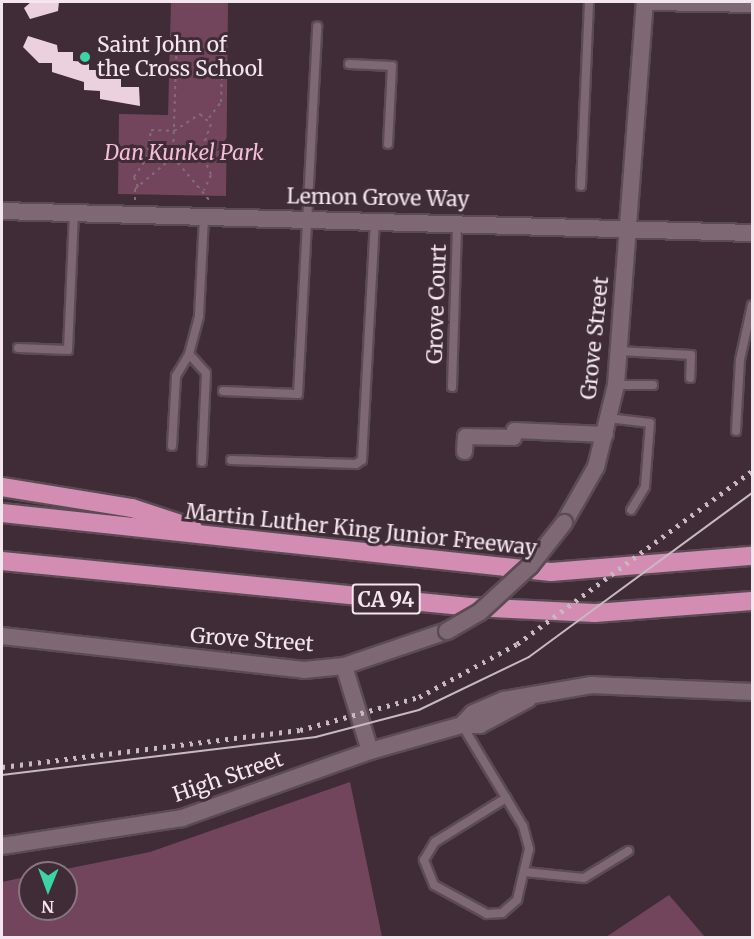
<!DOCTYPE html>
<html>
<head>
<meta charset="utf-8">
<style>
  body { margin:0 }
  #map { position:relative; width:754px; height:939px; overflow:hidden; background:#402c36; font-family:Merriweather,serif }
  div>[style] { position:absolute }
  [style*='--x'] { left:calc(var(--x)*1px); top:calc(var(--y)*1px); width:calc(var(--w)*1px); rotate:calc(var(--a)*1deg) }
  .green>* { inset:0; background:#72455d }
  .building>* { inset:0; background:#ebd1de }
  .path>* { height:2px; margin-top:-1px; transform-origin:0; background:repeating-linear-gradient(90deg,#7f6e76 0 3px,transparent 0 7.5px) }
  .roads { filter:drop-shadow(2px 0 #5b4b54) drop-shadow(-2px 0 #5b4b54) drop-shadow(0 2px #5b4b54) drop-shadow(0 -2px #5b4b54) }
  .service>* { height:8px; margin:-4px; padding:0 4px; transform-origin:4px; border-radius:4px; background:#7e6873 }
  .minor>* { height:15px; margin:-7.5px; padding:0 7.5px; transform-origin:7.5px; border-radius:7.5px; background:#7e6873 }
  .tertiary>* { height:16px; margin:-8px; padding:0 8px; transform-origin:8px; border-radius:8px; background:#7e6873 }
  .secondary>* { height:16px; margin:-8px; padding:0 8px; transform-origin:8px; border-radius:8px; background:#7e6873 }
  .motorway>* { height:18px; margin:-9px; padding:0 9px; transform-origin:9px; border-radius:9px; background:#d38db2 }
  .tram>* { height:1.5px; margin:-0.75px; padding:0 0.75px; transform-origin:0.75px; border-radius:0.75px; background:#c8b9c0 }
  .rail>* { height:4.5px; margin-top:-2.25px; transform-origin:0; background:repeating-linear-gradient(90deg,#c8b9c0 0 3px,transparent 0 9px) }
  .bridges { filter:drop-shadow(2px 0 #5b4b54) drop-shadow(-2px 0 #5b4b54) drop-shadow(0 2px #5b4b54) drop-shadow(0 -2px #5b4b54) }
  .secondary-bridge>* { height:16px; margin:-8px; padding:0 8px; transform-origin:8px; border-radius:8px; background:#7e6873 }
  .dots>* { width:16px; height:16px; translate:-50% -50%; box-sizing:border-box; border:3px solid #402c36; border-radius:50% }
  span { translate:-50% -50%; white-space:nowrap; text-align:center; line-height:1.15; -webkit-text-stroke:6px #402c36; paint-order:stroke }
  .shield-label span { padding:2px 4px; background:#402c36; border:2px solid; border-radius:4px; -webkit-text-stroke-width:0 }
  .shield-label { font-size:20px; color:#f3e6ec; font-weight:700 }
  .poi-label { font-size:21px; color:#f3e6ec }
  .left { translate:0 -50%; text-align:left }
  .park-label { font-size:21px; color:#f4beda; font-style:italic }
  .street-label { font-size:21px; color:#f3e6ec }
  .frame { position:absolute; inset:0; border:3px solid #f3e6ec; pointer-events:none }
  .north { position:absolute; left:18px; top:861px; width:60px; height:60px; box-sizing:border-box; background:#402c36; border:2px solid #88767f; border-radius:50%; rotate:181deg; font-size:16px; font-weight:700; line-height:24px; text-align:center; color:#f3e6ec }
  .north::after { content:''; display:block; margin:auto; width:21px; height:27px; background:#3dd4a3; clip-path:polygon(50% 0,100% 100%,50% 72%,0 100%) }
</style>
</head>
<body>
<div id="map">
  <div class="green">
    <div style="clip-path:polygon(171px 2px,228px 2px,226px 196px,118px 194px,119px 114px,168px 115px)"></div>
    <div style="clip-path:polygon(350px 782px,382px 937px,2px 937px,2px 882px,30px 876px,30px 909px,66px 909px,66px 873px,46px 873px,150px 852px)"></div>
    <div style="clip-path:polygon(669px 895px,705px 937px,606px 937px)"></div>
  </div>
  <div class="building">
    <div style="clip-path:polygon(31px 2px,59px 2px,58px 11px,30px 19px,24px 8px)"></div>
    <div style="clip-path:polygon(28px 36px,57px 45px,58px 52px,73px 52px,73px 61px,89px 62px,89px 70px,106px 70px,106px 79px,121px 79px,121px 87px,139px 87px,140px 106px,100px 99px,100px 91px,84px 90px,84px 82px,52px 72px,52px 63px,39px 63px,23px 47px)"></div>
  </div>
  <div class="path">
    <div style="--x:177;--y:34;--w:123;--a:91.9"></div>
    <div style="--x:173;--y:157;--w:57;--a:49.9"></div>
    <div style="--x:209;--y:118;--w:20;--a:-53"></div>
    <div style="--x:221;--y:102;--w:66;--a:-88.3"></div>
    <div style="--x:138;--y:187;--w:11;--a:-112"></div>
    <div style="--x:134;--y:177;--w:23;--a:-56"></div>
    <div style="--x:147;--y:158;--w:28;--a:-82"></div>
    <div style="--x:151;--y:130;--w:23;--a:2"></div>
    <div style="--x:174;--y:131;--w:31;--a:-33"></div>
    <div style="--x:200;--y:114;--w:15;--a:42"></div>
    <div style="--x:211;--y:124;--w:29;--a:110"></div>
    <div style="--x:201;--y:151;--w:26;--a:67"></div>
    <div style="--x:211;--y:175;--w:17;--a:115"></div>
    <div style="--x:135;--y:200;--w:11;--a:-90"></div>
    <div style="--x:135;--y:189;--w:50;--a:-40.1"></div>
  </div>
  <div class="roads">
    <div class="service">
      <div style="--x:349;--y:64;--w:43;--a:2.7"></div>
      <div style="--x:392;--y:66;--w:78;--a:92.9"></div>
      <div style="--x:581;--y:186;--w:184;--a:-87.5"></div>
      <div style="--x:18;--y:348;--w:50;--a:2.3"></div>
      <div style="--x:68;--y:350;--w:137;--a:-87.5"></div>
      <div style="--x:619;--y:351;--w:72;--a:3.2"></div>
      <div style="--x:691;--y:355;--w:23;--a:92"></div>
      <div style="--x:189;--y:354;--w:25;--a:48"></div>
      <div style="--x:206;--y:373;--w:89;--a:92.6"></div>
      <div style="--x:616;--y:385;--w:37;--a:0"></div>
      <div style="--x:452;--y:387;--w:163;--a:-88.2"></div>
      <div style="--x:223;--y:391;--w:75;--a:2.3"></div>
      <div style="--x:298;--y:394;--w:368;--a:-87"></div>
      <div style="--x:608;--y:418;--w:42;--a:6.8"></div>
      <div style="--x:650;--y:423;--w:64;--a:94.5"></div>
      <div style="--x:645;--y:487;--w:27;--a:121"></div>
      <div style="--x:736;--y:431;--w:71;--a:-86.8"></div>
      <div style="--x:740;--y:360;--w:56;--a:-77.7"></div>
      <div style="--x:172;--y:446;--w:70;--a:-86.7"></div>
      <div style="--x:176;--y:376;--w:26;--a:-59"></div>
      <div style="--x:189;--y:354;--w:39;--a:-75"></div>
      <div style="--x:199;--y:316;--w:98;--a:-87.1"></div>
      <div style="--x:231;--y:460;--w:125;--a:1.8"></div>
      <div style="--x:356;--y:464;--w:7;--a:-34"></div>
      <div style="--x:362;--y:460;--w:238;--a:-86.9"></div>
      <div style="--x:462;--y:725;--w:118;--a:58.9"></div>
      <div style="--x:523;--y:826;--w:24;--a:75"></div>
      <div style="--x:529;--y:849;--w:52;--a:103.2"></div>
      <div style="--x:517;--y:900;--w:20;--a:139"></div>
      <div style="--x:502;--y:913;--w:15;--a:176"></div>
      <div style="--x:487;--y:914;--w:60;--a:-151.3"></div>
      <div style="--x:434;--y:885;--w:27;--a:-112"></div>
      <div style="--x:424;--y:860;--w:21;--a:-59"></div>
      <div style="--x:435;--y:842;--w:84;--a:-31.8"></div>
      <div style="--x:525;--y:872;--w:59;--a:5.8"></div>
      <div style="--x:584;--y:878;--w:52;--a:-31.5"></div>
    </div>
    <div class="minor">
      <div style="--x:464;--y:451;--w:15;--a:-86"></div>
      <div style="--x:465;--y:436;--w:48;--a:1.2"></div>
      <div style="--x:513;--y:437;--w:7;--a:-82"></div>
      <div style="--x:514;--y:430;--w:91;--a:2.5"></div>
    </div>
    <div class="tertiary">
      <div style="--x:651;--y:2;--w:101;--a:1.1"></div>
      <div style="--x:2;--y:846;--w:182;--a:-8.8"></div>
      <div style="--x:182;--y:818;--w:200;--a:-19.6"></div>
    </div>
    <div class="secondary">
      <div style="--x:2;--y:211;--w:750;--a:1.68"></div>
      <div style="--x:564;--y:523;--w:64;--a:-60.3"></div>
      <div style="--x:596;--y:467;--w:84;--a:-76.3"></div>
      <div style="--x:616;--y:385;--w:384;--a:-85.7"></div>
      <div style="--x:2;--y:636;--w:304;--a:6.4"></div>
      <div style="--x:304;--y:670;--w:40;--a:-5.7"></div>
      <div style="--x:344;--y:666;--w:109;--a:-18.8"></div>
      <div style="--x:344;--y:666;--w:89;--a:73"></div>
      <div style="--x:370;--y:751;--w:96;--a:-15.8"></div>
      <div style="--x:462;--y:725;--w:18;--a:0"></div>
      <div style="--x:480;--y:725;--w:55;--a:-28.4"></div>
      <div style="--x:462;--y:725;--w:16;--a:-47"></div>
      <div style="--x:473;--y:713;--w:34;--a:-23"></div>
      <div style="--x:504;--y:700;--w:89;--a:-9.7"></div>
      <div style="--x:592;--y:685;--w:160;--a:2.5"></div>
    </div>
    <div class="motorway">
      <div style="--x:2;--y:487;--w:132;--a:9.2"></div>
      <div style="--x:132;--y:508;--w:64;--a:18.2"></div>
      <div style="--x:2;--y:513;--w:552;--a:6.13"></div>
      <div style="--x:551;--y:572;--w:202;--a:-4.6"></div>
      <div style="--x:2;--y:561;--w:470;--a:5.6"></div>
      <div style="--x:470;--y:607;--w:125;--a:2.7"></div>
      <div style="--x:595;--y:613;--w:157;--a:-4.4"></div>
    </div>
  </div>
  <div class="tram">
    <div style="--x:2;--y:775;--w:316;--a:-6.9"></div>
    <div style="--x:316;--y:737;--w:106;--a:-14.7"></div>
    <div style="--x:419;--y:710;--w:122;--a:-25.7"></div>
    <div style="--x:529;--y:657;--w:277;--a:-36.3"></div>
  </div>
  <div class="rail">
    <div style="--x:2;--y:767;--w:300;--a:-7.1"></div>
    <div style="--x:300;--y:730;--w:123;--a:-15.5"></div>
    <div style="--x:419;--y:697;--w:111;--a:-28.4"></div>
    <div style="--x:517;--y:644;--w:292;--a:-36.4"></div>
  </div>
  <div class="bridges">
    <div class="secondary-bridge">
      <div style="--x:447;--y:631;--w:38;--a:-30"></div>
      <div style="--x:480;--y:612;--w:68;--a:-42.6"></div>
      <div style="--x:530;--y:566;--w:55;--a:-51.7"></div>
    </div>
  </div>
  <div class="dots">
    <div style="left:85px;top:57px;background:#3dd4a3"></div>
  </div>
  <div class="shield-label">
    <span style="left:386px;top:599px">CA 94</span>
  </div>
  <div class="poi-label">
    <span class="left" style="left:97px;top:57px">Saint John of<br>the Cross School</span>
  </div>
  <div class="park-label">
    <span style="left:184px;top:153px">Dan Kunkel Park</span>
  </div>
  <div class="street-label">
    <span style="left:378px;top:198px;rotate:1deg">Lemon Grove Way</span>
    <span style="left:437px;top:304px;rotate:-88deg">Grove Court</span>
    <span style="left:595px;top:338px;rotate:-84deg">Grove Street</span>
    <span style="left:361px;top:530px;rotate:6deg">Martin Luther King Junior Freeway</span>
    <span style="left:252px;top:640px;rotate:4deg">Grove Street</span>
    <span style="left:228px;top:777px;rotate:-19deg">High Street</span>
  </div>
  <div class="frame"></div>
  <div class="north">N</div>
</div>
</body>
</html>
